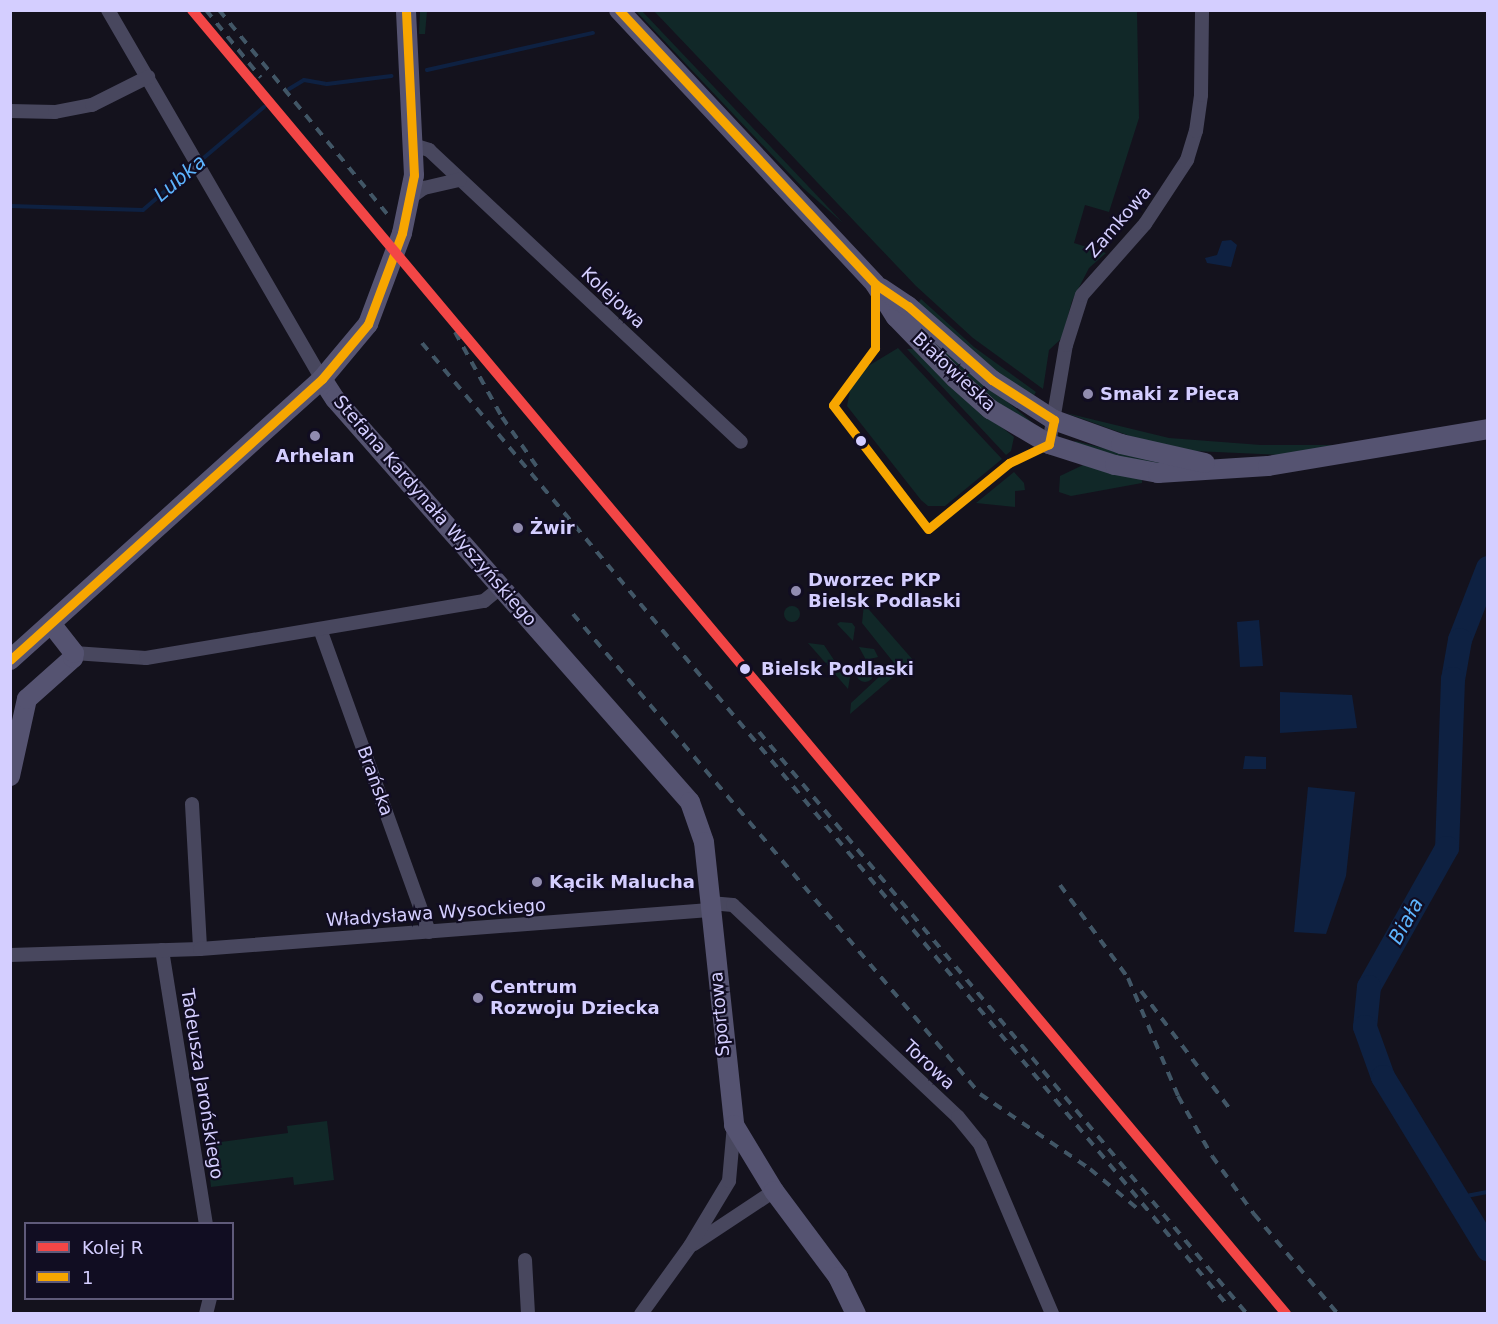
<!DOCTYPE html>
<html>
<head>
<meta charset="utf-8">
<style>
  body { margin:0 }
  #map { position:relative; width:1498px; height:1324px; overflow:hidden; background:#14121d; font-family:"DejaVu Sans",sans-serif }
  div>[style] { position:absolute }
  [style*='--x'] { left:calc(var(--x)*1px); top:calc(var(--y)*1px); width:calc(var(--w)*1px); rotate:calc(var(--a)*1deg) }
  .green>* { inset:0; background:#112828 }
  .round { border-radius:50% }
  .water>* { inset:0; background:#0e2142 }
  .stream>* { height:4px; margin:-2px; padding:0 2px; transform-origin:2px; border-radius:2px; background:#0e2142 }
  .river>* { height:24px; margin:-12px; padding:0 12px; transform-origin:12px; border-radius:12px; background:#0e2142 }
  .street>* { height:14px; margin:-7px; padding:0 7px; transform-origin:7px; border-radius:7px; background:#48475e }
  .secondary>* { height:20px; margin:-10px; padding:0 10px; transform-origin:10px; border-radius:10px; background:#555371 }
  .rail>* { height:4px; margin-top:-2px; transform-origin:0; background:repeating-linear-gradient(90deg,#415666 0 9px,transparent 0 17px) }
  .bus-1>* { height:9px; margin:-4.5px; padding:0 4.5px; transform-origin:4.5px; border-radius:4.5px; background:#f7a600 }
  .rail-1>* { height:10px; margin:-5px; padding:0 5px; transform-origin:5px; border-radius:5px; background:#f34646 }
  .dots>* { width:16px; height:16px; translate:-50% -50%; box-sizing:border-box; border:3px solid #110d22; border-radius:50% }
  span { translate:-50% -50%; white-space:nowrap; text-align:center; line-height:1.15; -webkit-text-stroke:4.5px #110d22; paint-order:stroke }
  .street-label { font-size:18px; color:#d4ceff }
  .poi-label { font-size:18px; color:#d4ceff; font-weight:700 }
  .left { translate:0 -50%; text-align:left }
  .stop-label { font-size:18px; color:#d4ceff; font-weight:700 }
  .water-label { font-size:20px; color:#5db4fe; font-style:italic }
  .frame { position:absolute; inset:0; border:12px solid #d4ceff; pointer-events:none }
  .legend { position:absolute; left:24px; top:1222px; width:210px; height:78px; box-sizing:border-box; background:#110d22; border:2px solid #5f5a7a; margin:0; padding:8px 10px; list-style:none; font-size:18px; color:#d4ceff }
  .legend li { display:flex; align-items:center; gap:12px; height:30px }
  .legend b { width:30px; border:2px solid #5f5a7a }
</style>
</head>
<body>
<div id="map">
  <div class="green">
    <div style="clip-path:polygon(420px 11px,427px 11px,425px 34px,419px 34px)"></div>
    <div style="clip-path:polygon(636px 11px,642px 11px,843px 223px,803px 188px)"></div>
    <div style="clip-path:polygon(654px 11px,1137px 11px,1139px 118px,1109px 212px,1085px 205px,1074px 243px,1106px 253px,1089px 268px,1072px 301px,1062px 338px,1049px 350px,1043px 389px,973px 338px,916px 286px)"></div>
    <div style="clip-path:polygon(921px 299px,974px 347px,1036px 392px,1033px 397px,1000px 375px,918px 303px)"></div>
    <div style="clip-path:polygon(935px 342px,1033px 423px,1032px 426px,1005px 410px,929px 343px)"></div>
    <div style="clip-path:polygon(898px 348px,1002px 459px,945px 506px,928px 506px,921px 500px,847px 406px,851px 385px,865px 368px)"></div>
    <div style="clip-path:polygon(907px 349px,914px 349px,962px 396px,1014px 437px,1011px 451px,1006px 455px)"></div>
    <div style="clip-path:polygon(1066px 413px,1169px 438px,1261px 445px,1348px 445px,1283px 455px,1194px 451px,1152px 444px)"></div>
    <div style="clip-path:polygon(1075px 441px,1115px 451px,1190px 465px,1142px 463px,1074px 445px)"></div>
    <div style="clip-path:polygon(1083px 465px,1142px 478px,1142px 483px,1071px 496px,1059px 492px,1060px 476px)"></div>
    <div style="clip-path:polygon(1014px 472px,1024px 483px,1025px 490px,1015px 491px,1015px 507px,976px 503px)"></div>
    <div style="clip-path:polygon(864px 604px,913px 660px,850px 714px,851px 703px,894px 663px,862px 623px)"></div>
    <div class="round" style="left:784px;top:606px;width:16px;height:16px"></div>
    <div style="clip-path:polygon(840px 622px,852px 623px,855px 627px,853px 641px,837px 624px)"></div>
    <div style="clip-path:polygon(808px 643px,824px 645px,838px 666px,830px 668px)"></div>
    <div style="clip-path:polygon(859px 647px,874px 649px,878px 657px,866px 660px)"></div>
    <div class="round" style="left:856px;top:664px;width:18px;height:18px"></div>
    <div style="clip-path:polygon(847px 671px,850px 677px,848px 689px,834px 673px)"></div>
    <div style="clip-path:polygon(327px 1121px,334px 1180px,294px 1185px,293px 1177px,211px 1187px,206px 1144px,288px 1133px,287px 1126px)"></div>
  </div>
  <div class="water">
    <div style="clip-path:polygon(1231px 240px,1237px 245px,1231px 267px,1207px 263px,1205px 258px,1217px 255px,1222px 241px)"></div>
    <div style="clip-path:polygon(1259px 620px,1263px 666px,1240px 667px,1237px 622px)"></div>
    <div style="clip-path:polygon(1280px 692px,1352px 695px,1357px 728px,1280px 733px)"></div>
    <div style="clip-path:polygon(1245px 756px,1266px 757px,1266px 769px,1243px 769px)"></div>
    <div style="clip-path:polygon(1308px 787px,1355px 792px,1346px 876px,1326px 934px,1294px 932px)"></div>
  </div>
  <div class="stream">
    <div style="--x:427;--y:70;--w:170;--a:-12.6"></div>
    <div style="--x:289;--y:89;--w:17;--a:-31"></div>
    <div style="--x:304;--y:80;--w:23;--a:10"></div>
    <div style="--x:327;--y:84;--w:65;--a:-7"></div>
    <div style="--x:200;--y:161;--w:84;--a:-40.2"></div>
    <div style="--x:10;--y:206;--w:133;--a:1.7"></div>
    <div style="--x:143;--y:210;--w:67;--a:-40.8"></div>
    <div style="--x:1456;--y:1198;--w:33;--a:-11"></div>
  </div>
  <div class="river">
    <div style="--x:1488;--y:568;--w:77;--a:111.3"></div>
    <div style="--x:1460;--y:640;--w:40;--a:100"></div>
    <div style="--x:1453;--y:679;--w:169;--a:92"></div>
    <div style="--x:1447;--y:848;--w:159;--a:119.3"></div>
    <div style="--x:1369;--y:987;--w:40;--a:95.7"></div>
    <div style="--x:1365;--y:1027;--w:53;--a:70.2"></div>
    <div style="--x:1383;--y:1077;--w:202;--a:58.6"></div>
  </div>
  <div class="street">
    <div style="--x:108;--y:10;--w:427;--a:59.9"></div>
    <div style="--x:10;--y:111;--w:45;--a:1.3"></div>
    <div style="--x:55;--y:112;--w:38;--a:-11"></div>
    <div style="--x:92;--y:105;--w:63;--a:-26.6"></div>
    <div style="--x:413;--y:145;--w:17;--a:17"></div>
    <div style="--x:429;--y:150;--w:427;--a:43.1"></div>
    <div style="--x:411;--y:197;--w:16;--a:-35"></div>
    <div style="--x:424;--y:188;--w:37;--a:-13"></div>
    <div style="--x:1049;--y:444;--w:100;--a:-80.3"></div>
    <div style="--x:1066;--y:345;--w:52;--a:-72.3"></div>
    <div style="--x:1082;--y:295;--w:95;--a:-48.4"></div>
    <div style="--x:1145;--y:224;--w:77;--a:-56.7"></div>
    <div style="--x:1187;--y:160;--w:30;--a:-73"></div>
    <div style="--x:1196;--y:131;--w:36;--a:-82"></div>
    <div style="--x:1201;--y:95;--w:85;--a:-89.3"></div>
    <div style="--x:320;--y:629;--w:322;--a:70.2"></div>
    <div style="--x:74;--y:653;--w:72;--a:4"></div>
    <div style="--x:146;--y:658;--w:343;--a:-9.6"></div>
    <div style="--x:484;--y:601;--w:22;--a:-39"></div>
    <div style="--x:192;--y:804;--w:145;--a:86.8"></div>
    <div style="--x:710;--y:903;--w:23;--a:5"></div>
    <div style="--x:733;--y:905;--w:309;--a:43.3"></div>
    <div style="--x:958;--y:1117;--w:35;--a:51"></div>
    <div style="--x:980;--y:1144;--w:185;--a:67"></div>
    <div style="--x:162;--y:950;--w:278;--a:80.9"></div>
    <div style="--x:10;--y:955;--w:190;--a:-1.8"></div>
    <div style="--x:200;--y:949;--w:511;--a:-4.37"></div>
    <div style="--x:694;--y:1244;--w:96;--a:-33.5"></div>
    <div style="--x:525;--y:1260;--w:54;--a:86.8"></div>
    <div style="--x:206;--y:1314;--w:16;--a:-76"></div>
    <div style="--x:641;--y:1314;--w:84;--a:-54.2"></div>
    <div style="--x:690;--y:1246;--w:76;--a:-59"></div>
    <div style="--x:729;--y:1181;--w:56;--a:-84.9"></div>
  </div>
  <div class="secondary">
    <div style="--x:619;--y:10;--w:375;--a:46.9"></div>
    <div style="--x:875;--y:284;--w:39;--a:58"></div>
    <div style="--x:896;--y:317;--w:85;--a:46"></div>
    <div style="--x:955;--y:378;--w:47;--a:41.5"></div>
    <div style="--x:990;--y:409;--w:69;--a:30.7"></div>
    <div style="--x:1049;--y:444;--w:69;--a:17.7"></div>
    <div style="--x:1115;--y:465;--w:44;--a:10.5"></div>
    <div style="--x:1158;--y:473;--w:110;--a:-3.6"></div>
    <div style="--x:1268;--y:466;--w:223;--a:-9.5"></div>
    <div style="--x:881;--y:288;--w:32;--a:34"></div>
    <div style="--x:908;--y:306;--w:112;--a:41.4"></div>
    <div style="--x:992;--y:380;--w:74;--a:32.8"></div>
    <div style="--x:1054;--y:420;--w:71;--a:19.7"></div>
    <div style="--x:1121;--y:444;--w:86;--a:12.7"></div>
    <div style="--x:322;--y:379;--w:24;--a:57"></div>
    <div style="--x:335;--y:399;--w:537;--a:48.62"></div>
    <div style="--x:690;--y:802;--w:42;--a:70.7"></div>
    <div style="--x:704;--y:842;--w:285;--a:83.9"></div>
    <div style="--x:734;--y:1125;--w:77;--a:58.8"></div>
    <div style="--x:774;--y:1191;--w:107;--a:53.3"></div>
    <div style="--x:838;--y:1277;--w:41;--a:64.1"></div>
    <div style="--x:10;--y:660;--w:420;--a:-42"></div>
    <div style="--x:322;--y:379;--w:72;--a:-50.1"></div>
    <div style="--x:368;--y:324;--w:97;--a:-69.5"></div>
    <div style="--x:402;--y:233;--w:59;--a:-78.3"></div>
    <div style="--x:414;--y:175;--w:165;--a:-92.8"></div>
    <div style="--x:10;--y:776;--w:79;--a:-77.6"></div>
    <div style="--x:27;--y:699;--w:62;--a:-41.7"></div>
    <div style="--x:73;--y:658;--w:5;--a:-79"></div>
    <div style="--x:74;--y:653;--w:37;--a:-128"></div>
  </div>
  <div class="rail">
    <div style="--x:206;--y:10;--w:87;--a:51"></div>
    <div style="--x:219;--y:10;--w:264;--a:50.5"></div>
    <div style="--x:455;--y:332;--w:97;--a:61.1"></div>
    <div style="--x:502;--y:417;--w:61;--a:55"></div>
    <div style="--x:422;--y:343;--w:1256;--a:50.07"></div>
    <div style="--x:573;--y:614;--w:629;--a:49.7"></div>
    <div style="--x:980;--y:1094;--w:133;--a:34.3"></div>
    <div style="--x:1090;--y:1169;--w:62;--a:39.8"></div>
    <div style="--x:759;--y:732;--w:760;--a:50.02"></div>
    <div style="--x:1060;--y:885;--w:115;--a:53.8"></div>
    <div style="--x:1128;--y:978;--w:128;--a:67"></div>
    <div style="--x:1178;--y:1096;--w:69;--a:60.5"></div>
    <div style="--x:1212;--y:1156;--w:72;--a:54.1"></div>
    <div style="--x:1254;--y:1214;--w:131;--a:50"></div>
    <div style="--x:1141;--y:991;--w:148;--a:53"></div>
  </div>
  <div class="bus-1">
    <div style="--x:619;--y:10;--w:375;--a:46.9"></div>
    <div style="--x:875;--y:284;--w:40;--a:34"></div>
    <div style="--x:908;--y:306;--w:112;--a:41.4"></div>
    <div style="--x:992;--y:380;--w:74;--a:32.8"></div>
    <div style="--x:1054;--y:420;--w:25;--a:102"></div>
    <div style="--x:1049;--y:444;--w:44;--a:154.6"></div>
    <div style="--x:1009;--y:463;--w:104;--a:140.8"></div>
    <div style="--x:928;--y:529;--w:156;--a:-127.5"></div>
    <div style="--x:833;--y:405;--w:71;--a:-53.6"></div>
    <div style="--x:875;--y:348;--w:64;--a:-90"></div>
    <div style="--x:10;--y:660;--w:420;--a:-42"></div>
    <div style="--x:322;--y:379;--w:72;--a:-50.1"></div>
    <div style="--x:368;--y:324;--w:97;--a:-69.5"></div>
    <div style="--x:402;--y:233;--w:59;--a:-78.3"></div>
    <div style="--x:414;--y:175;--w:165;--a:-92.8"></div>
  </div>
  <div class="rail-1">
    <div style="--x:192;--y:10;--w:1702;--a:50"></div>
  </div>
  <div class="dots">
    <div style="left:1088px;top:394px;background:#918cb0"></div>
    <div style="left:315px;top:436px;background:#918cb0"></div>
    <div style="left:861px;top:441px;background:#d4ceff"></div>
    <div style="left:518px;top:528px;background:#918cb0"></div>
    <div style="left:796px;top:591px;background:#918cb0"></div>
    <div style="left:745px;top:669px;background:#d4ceff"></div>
    <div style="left:537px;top:882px;background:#918cb0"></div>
    <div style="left:478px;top:998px;background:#918cb0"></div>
  </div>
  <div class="street-label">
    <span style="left:1119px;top:222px;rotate:-49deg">Zamkowa</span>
    <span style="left:613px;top:298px;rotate:43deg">Kolejowa</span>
    <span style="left:954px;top:372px;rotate:43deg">Białowieska</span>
    <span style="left:435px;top:511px;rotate:49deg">Stefana Kardynała Wyszyńskiego</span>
    <span style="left:375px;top:781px;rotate:70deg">Brańska</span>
    <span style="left:436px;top:913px;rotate:-4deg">Władysława Wysockiego</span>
    <span style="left:720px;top:1014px;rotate:-95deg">Sportowa</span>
    <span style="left:929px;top:1065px;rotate:43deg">Torowa</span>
    <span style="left:202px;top:1084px;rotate:81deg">Tadeusza Jarońskiego</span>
  </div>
  <div class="poi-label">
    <span class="left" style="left:1100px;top:394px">Smaki z Pieca</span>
    <span style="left:315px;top:456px">Arhelan</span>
    <span class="left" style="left:530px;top:528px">Żwir</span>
    <span class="left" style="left:808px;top:591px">Dworzec PKP<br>Bielsk Podlaski</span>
    <span class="left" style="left:549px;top:882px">Kącik Malucha</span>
    <span class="left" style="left:490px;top:998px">Centrum<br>Rozwoju Dziecka</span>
  </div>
  <div class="stop-label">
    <span class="left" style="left:761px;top:669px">Bielsk Podlaski</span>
  </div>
  <div class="water-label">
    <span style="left:180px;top:178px;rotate:-40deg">Lubka</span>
    <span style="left:1406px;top:921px;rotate:-61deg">Biała</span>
  </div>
  <div class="frame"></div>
  <ul class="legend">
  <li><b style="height:8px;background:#f34646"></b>Kolej R</li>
  <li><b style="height:8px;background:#f7a600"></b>1</li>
  </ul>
</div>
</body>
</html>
